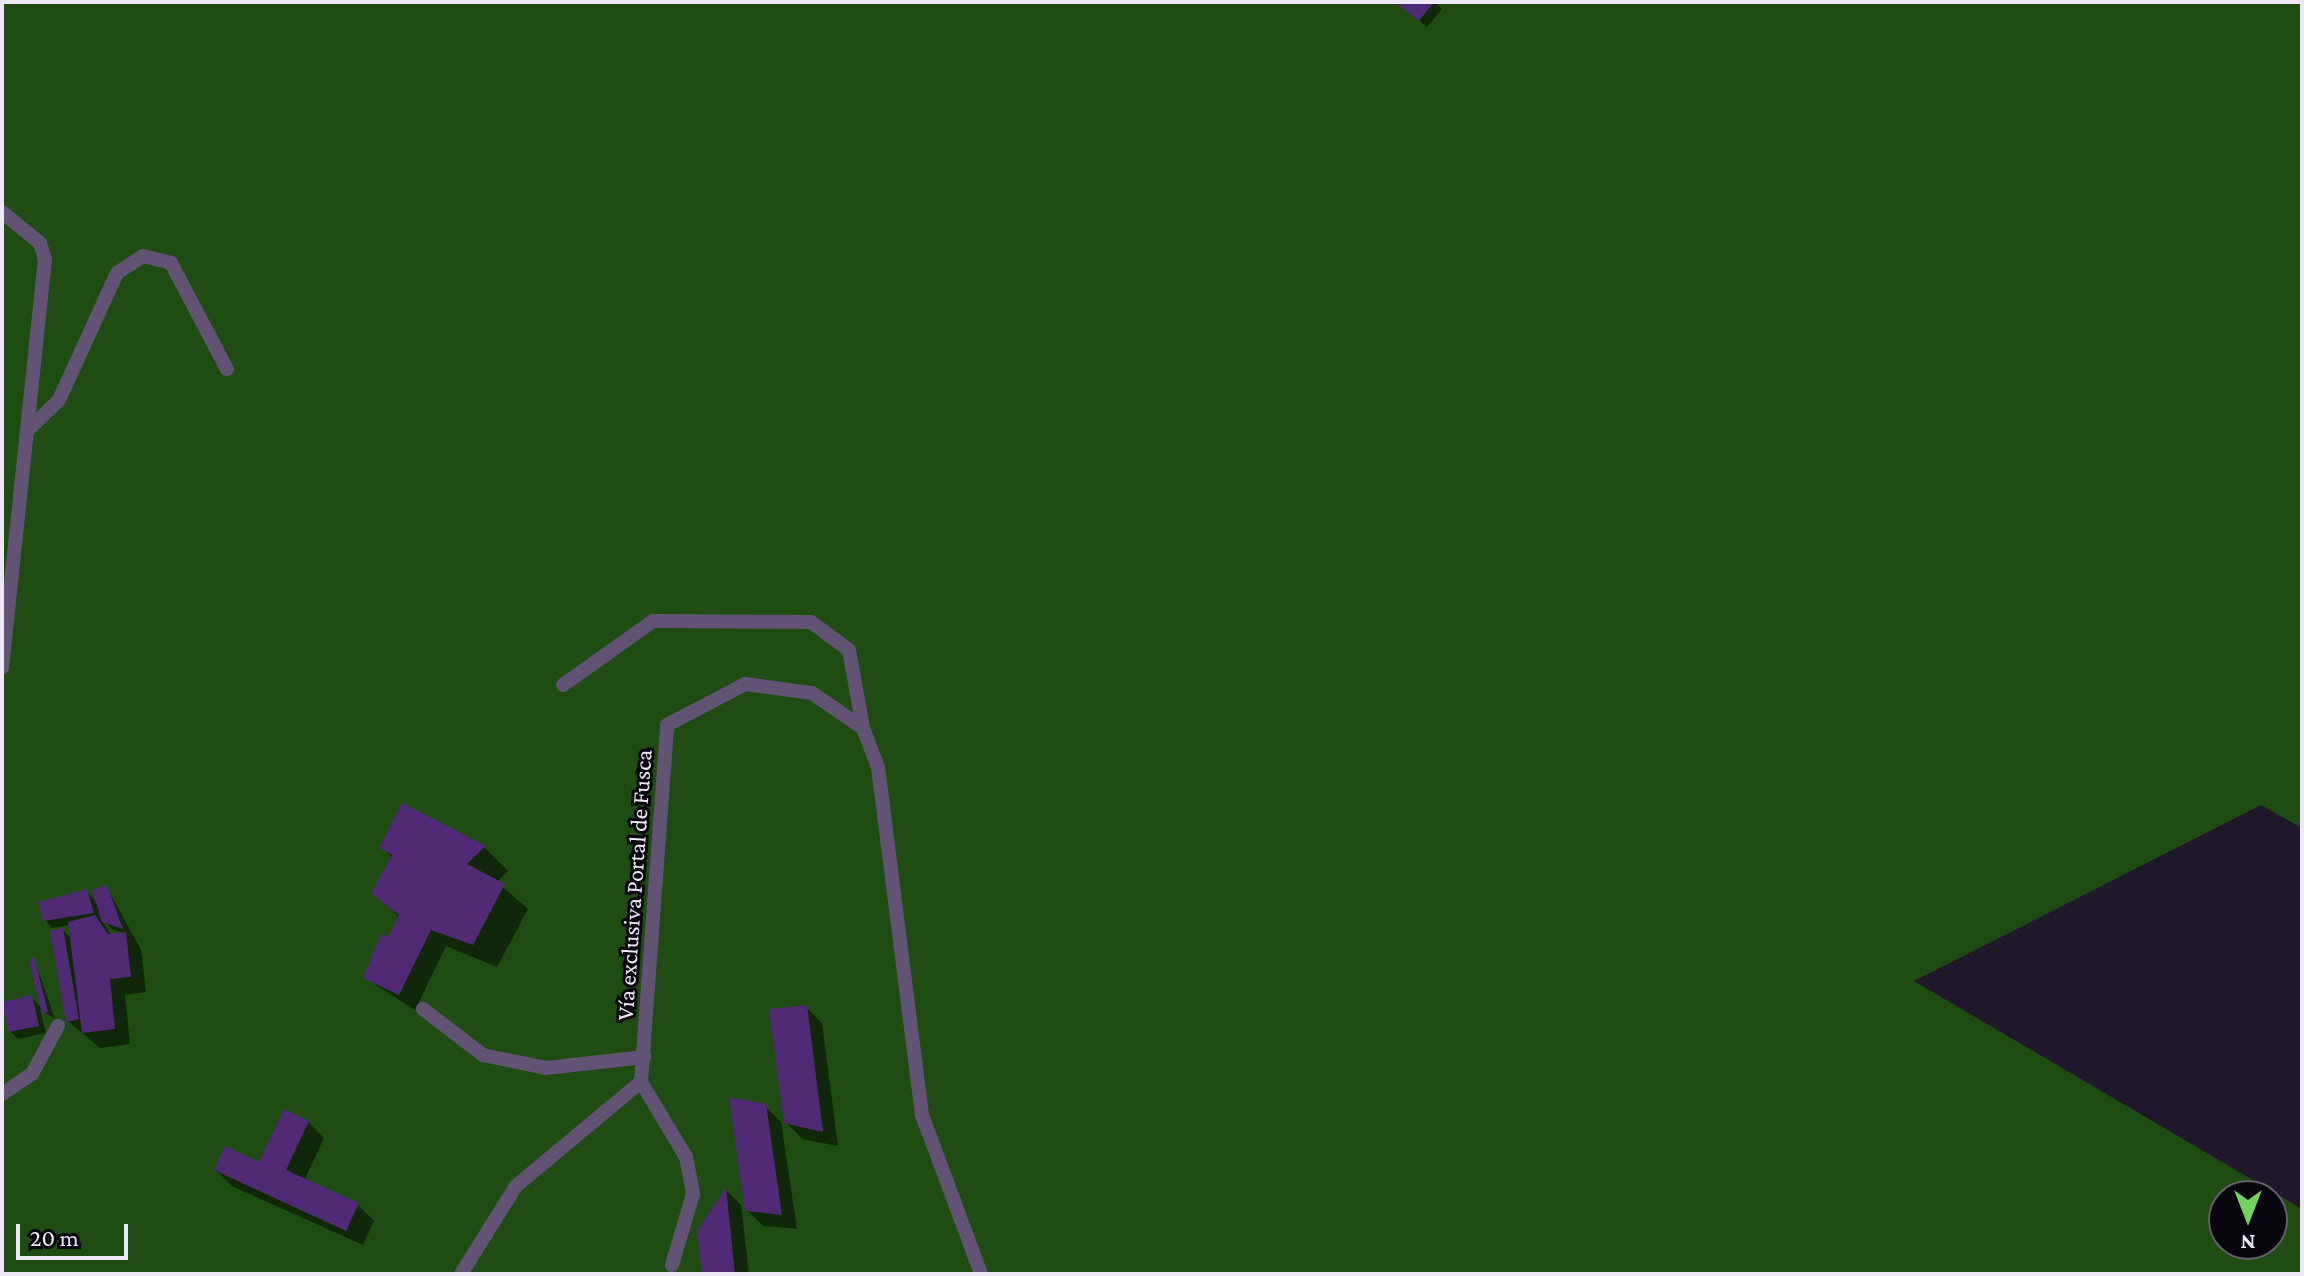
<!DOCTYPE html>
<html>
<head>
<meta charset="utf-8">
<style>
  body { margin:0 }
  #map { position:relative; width:2304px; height:1276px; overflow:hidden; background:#21172c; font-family:"Crimson Pro",serif }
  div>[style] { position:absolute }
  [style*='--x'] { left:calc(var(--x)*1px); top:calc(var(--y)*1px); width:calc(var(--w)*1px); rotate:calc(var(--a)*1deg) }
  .forest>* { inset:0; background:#1e4c12 }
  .shadow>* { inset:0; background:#0007 }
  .building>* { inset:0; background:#512a76 }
  .lane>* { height:14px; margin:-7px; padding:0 7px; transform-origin:7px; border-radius:7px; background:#625375 }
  span { translate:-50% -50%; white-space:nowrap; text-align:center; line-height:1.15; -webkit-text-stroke:6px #08050d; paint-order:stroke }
  .street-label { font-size:24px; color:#eee8f6 }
  .frame { position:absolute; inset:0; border:4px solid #eee8f6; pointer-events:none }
  .north { position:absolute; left:2208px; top:1180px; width:80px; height:80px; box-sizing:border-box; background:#08050d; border:2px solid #64606a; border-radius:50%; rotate:180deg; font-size:22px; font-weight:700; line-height:32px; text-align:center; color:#eee8f6 }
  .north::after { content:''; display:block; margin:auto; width:28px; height:36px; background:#73d25d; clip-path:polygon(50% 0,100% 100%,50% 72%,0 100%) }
  .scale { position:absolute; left:16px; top:1224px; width:112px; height:36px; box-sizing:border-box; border:4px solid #eee8f6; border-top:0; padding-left:10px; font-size:24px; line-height:28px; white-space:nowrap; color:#eee8f6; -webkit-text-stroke:6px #08050d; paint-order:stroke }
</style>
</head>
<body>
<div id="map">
  <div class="forest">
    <div style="clip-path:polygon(evenodd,2px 2px,2302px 2px,2302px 828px,2261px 805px,1914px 981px,2302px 1209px,2302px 1274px,2px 1274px,2px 2px,2224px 1196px,2272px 1196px,2272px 1244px,2224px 1244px,2224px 1196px)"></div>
  </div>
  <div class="shadow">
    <div style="clip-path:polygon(1396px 2px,1435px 2px,1442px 9px,1427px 27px)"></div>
    <div style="clip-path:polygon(403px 806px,485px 848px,508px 871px,497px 882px,528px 909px,497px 967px,446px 946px,415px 1010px,365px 978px,400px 918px,374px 892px,392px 858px,382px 847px)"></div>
    <div style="clip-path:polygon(evenodd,107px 887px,141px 950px,146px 992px,125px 995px,130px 1044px,100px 1048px,68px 1021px,63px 930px,72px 940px,70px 925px,52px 928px,45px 920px,86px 891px,98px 903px,107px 887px,98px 915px,112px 929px,126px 934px,112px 936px,98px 915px)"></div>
    <div style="clip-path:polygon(34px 959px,55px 1019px,40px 1009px,46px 1033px,18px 1039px,10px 1031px,32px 998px,43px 1009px)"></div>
    <div style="clip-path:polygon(806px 1007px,822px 1023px,838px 1146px,802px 1139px,786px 1122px)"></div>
    <div style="clip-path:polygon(765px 1106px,781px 1122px,797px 1229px,763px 1226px,747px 1210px)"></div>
    <div style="clip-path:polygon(308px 1122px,324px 1138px,304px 1181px,358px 1205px,374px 1221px,363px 1245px,232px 1186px,216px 1170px,260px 1165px)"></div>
    <div style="clip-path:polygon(726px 1190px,741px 1205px,749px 1274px,704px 1274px,699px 1232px)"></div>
  </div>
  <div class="building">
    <div style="clip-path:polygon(1395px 2px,1434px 2px,1419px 21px)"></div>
    <div style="clip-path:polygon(402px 803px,486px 846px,467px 864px,505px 884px,473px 945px,431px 930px,399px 995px,363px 978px,381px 934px,388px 937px,399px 915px,371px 893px,392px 855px,379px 848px)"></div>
    <div style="clip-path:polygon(107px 885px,123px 929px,102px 922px,92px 890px)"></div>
    <div style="clip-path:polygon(87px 889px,94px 913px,43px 921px,38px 902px)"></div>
    <div style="clip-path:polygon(95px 915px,108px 934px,126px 932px,131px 977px,110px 979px,115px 1029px,82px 1033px,68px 922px)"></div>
    <div style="clip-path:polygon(63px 928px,79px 1019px,66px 1022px,50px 931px)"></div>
    <div style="clip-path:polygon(34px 956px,48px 1012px,42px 1014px,29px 961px)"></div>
    <div style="clip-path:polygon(32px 995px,39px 1026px,8px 1032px,2px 1002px)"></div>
    <div style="clip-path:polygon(807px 1005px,823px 1132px,784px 1123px,769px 1009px)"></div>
    <div style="clip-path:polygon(729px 1097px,766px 1104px,782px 1215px,745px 1211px)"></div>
    <div style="clip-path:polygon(284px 1109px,309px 1121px,286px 1170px,359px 1203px,346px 1231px,214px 1170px,225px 1146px,259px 1162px)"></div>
    <div style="clip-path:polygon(726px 1187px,735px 1274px,702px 1274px,697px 1231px)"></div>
  </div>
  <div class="lane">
    <div style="--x:2;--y:212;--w:49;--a:39.2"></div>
    <div style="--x:40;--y:243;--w:17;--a:73"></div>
    <div style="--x:45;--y:259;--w:411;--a:96"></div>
    <div style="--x:30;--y:428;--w:40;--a:-44"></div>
    <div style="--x:59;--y:400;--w:140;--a:-65.5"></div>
    <div style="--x:117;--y:273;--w:31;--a:-33"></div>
    <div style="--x:143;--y:256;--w:29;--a:14"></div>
    <div style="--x:171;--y:263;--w:120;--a:62.2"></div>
    <div style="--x:563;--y:685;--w:110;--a:-35.4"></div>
    <div style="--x:653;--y:621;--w:158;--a:0.4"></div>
    <div style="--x:811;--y:622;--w:47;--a:36.4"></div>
    <div style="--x:849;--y:650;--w:79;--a:79.8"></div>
    <div style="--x:423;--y:1009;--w:76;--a:37.5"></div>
    <div style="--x:483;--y:1055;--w:64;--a:11.7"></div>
    <div style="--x:546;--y:1068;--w:99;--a:-6.4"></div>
    <div style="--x:641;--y:1082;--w:87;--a:59"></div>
    <div style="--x:686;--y:1157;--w:38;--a:79"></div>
    <div style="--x:693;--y:1194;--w:74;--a:106.5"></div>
    <div style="--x:2;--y:1094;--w:36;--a:-34"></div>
    <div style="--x:32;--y:1074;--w:55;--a:-61.6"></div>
    <div style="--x:461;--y:1274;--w:104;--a:-58"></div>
    <div style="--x:516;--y:1186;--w:163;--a:-39.8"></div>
    <div style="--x:641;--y:1082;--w:358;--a:-85.8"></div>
    <div style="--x:667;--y:725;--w:88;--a:-27.7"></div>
    <div style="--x:745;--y:684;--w:68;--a:7.7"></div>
    <div style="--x:812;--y:693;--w:62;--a:34.5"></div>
    <div style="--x:863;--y:728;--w:42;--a:69"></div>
    <div style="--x:878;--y:767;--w:351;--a:82.8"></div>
    <div style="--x:922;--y:1115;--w:170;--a:69.6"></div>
  </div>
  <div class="street-label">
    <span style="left:634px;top:885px;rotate:-86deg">Vía exclusiva Portal de Fusca</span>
  </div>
  <div class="frame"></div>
  <div class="north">N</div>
  <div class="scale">20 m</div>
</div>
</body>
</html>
